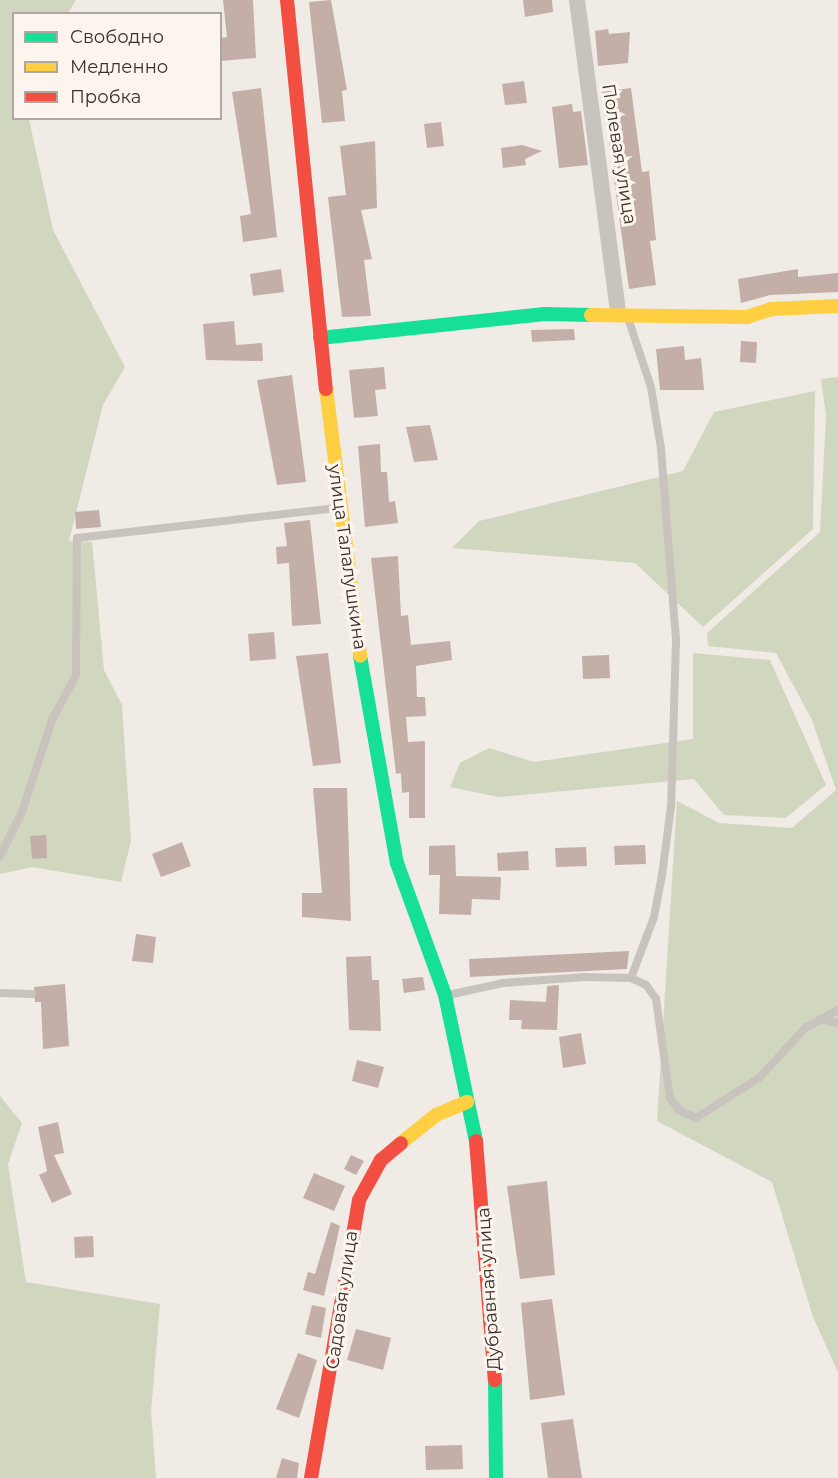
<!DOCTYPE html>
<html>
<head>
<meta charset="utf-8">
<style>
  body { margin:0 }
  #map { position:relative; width:838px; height:1478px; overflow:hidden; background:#f0ebe5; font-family:Montserrat,sans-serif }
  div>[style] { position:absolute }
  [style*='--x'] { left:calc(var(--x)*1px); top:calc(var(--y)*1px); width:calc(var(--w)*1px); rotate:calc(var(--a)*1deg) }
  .green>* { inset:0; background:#d1d6bf }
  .building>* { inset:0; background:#c3afa7 }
  .lane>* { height:8px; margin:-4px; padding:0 4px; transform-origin:4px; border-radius:4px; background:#c9c3be }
  .street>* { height:16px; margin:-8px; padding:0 8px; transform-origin:8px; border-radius:8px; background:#c9c3be }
  .fast>* { height:14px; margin:-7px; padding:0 7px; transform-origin:7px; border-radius:7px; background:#16e098 }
  .slow>* { height:14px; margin:-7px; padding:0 7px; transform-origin:7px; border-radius:7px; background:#ffcf43 }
  .jam>* { height:14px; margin:-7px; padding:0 7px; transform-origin:7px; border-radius:7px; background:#f24e42 }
  span { translate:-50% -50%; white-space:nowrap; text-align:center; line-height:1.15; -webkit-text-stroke:6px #fbf5ee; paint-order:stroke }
  .street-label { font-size:18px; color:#3b302b }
  .legend { position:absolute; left:12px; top:12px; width:210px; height:108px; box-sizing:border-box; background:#fbf5ee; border:2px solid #aea6a0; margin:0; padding:8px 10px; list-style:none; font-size:18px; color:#3b302b }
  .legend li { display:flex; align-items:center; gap:12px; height:30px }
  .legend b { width:30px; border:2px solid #aea6a0 }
</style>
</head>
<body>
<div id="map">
  <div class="green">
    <div style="clip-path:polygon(0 0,76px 0,68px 13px,14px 14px,14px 118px,29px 119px,53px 230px,125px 367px,103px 405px,69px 541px,92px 542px,104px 670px,122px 705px,131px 841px,121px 882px,32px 867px,0 874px)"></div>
    <div style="clip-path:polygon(838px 377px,838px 1372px,813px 1317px,772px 1182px,657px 1121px,677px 801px,719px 823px,792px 828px,836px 790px,812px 720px,776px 653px,708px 646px,707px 633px,820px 532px,826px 415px,821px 379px)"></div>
    <div style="clip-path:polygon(815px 391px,813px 529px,703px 627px,635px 563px,452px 548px,479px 521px,683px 471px,714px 412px)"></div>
    <div style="clip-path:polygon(693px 653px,770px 660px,826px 785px,786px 818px,724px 815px,694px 779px,499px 797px,450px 787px,460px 763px,489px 748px,534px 762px,693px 739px)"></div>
    <div style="clip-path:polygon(0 1096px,22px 1123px,8px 1164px,26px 1282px,160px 1304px,151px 1411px,156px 1478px,0 1478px)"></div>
  </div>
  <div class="building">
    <div style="clip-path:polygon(223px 0,253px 0,256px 58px,220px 61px,220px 38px,227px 37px)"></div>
    <div style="clip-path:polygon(331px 0,347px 90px,342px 91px,345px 121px,322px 123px,309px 2px)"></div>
    <div style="clip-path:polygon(523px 0,552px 0,553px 12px,525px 17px)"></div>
    <div style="clip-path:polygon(608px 29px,609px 34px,630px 32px,628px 63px,598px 66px,595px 31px)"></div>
    <div style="clip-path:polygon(524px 81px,527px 103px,505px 105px,502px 84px)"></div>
    <div style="clip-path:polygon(261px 88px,277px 237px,243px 242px,240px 216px,251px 214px,232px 92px)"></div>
    <div style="clip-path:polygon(631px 88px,642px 172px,649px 171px,656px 240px,650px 241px,656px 285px,629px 289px,602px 92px)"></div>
    <div style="clip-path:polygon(572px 104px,573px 112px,581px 111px,588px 165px,559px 168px,552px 107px)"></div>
    <div style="clip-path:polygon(441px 122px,444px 146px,427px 148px,424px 124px)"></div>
    <div style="clip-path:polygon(375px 141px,377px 208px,361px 210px,372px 259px,364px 260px,371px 316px,342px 317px,328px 197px,346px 195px,340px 146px)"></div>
    <div style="clip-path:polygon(522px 145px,542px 151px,525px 159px,526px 165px,503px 168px,501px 148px)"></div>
    <div style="clip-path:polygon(281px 269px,284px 292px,253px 296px,250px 274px)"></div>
    <div style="clip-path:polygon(798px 269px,798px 277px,838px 273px,838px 292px,770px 295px,741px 303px,738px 279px)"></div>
    <div style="clip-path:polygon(234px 321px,236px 345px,262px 343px,263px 361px,206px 360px,203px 324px)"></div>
    <div style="clip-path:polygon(574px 329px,575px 340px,532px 342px,531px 330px)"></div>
    <div style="clip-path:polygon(741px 341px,757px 342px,756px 363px,740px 362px)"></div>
    <div style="clip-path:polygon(684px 346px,685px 360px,701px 358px,704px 390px,660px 390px,656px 349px)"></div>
    <div style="clip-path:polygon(384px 367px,386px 389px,375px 390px,378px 416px,354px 418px,349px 370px)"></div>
    <div style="clip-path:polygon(292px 375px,306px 482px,277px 485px,257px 380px)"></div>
    <div style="clip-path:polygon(430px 425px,438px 460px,414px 462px,406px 427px)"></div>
    <div style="clip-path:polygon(380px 444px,381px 472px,387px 472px,389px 502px,395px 501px,398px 523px,365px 527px,358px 446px)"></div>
    <div style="clip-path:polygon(99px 510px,101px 527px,76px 529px,75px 512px)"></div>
    <div style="clip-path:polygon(310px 520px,321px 624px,292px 626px,289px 563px,277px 564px,276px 547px,287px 546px,284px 523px)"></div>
    <div style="clip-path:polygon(398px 556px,401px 616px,408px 615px,411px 645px,450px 641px,452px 660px,416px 666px,417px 697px,425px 697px,426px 716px,406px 717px,408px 742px,425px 741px,425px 818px,409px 818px,409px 792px,402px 793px,401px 773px,396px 774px,374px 585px,371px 558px)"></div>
    <div style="clip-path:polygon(274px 632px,276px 659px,250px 661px,248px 634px)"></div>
    <div style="clip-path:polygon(328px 653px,341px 763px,313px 766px,296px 656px)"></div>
    <div style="clip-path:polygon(609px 655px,610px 678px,583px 679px,582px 656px)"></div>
    <div style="clip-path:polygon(313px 788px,347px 788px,351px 921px,302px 917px,302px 893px,322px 893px)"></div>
    <div style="clip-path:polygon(46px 835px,47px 858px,32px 859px,30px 836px)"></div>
    <div style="clip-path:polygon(182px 842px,191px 866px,161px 877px,152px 854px)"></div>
    <div style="clip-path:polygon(455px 845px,456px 876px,501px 877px,500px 900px,472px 899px,471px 915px,439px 914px,440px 875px,429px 875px,429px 846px)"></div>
    <div style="clip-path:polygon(645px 845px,646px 864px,615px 865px,614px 846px)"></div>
    <div style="clip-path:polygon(586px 847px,587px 866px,556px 867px,555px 848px)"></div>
    <div style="clip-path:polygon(528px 851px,529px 870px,498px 871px,497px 853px)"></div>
    <div style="clip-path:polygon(136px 934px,156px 937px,153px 963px,132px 961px)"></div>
    <div style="clip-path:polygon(629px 951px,627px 969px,470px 977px,469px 959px)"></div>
    <div style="clip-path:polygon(371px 956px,372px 980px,379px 980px,381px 1031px,349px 1030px,346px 957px)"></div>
    <div style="clip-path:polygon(423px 977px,425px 990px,404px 993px,402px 979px)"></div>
    <div style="clip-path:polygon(65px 984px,69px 1046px,43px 1049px,41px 1002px,35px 1002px,34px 987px)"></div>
    <div style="clip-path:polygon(559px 985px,557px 1030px,521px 1029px,522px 1020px,509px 1020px,510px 1000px,546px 1002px,547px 986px)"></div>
    <div style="clip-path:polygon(581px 1033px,586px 1064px,563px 1068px,559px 1037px)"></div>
    <div style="clip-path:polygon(357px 1060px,384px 1067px,378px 1088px,352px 1081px)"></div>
    <div style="clip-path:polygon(58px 1122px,64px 1153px,54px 1155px,72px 1194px,52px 1203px,39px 1175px,47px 1171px,38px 1127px)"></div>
    <div style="clip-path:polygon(351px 1155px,364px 1161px,356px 1175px,344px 1169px)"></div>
    <div style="clip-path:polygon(314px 1173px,345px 1186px,334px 1211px,303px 1198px)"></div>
    <div style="clip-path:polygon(547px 1181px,555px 1275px,520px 1279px,507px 1186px)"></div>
    <div style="clip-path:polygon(331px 1222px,340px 1226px,324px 1296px,303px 1290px,308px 1272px,315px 1274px)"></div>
    <div style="clip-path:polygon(93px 1236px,94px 1257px,75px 1258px,74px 1237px)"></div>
    <div style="clip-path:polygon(552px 1299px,565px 1395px,530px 1400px,521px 1303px)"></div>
    <div style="clip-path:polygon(312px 1305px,326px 1308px,321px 1338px,305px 1334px)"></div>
    <div style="clip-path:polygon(356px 1329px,391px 1338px,383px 1370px,347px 1360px)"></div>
    <div style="clip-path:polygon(298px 1353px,317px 1360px,299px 1418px,276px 1409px)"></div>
    <div style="clip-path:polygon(573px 1419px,582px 1478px,548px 1478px,541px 1423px)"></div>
    <div style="clip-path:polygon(462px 1445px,463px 1469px,426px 1470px,425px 1446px)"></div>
    <div style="clip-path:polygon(282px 1458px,299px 1463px,297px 1478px,276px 1478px)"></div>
  </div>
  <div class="lane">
    <div style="--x:628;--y:318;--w:73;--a:71.6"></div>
    <div style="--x:651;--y:387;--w:63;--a:80.8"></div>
    <div style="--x:661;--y:449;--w:193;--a:85.5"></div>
    <div style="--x:676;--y:641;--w:165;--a:91.7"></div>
    <div style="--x:671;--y:806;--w:70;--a:97.4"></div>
    <div style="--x:662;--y:875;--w:43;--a:100.8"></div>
    <div style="--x:654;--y:917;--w:65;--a:110.7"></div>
    <div style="--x:0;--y:856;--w:49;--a:-63.4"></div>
    <div style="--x:22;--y:812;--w:97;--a:-71.9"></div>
    <div style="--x:52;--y:720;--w:51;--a:-61.9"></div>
    <div style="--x:76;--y:675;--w:137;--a:-89.6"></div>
    <div style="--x:77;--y:538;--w:261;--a:-6.6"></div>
    <div style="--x:0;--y:993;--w:32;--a:2"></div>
    <div style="--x:448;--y:995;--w:56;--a:-12.3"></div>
    <div style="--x:503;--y:983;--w:82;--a:-4.2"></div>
    <div style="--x:585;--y:977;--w:46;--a:1.2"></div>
    <div style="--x:631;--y:978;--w:17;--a:25"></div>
    <div style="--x:646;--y:985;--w:17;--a:54"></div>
    <div style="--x:656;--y:999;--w:100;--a:82"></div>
    <div style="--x:670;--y:1098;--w:15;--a:53"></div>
    <div style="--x:679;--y:1110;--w:19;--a:25"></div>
    <div style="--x:696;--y:1118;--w:76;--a:-32.6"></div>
    <div style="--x:760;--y:1077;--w:67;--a:-47.4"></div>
    <div style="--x:805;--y:1028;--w:38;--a:-29"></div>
    <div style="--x:820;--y:1019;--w:18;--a:13"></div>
  </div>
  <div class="street">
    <div style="--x:577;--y:0;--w:316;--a:82.5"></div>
  </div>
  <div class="fast">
    <div style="--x:320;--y:338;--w:226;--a:-6.1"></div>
    <div style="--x:545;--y:314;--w:46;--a:1.2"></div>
    <div style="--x:360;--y:656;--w:210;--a:79.9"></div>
    <div style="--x:397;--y:863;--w:140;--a:70"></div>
    <div style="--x:445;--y:995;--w:149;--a:78"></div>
    <div style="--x:495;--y:1380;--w:98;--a:89.4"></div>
  </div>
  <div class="slow">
    <div style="--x:591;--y:315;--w:156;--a:0.7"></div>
    <div style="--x:747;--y:317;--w:25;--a:-18"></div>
    <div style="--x:771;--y:309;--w:67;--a:-2.6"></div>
    <div style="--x:326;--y:389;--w:269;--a:82.7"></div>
    <div style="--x:401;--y:1143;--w:45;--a:-38.7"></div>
    <div style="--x:436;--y:1115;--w:34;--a:-23"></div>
  </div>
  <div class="jam">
    <div style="--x:287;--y:0;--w:391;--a:84.3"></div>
    <div style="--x:476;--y:1141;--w:240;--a:85.5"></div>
    <div style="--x:311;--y:1478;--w:282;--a:-80.2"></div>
    <div style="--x:359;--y:1200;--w:46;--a:-61.2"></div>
    <div style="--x:381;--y:1160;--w:26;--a:-40"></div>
  </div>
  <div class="street-label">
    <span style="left:619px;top:154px;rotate:81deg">Полевая улица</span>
    <span style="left:347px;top:557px;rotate:82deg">улица Талалушкина</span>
    <span style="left:489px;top:1289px;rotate:-94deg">Дубравная улица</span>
    <span style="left:342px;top:1300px;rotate:-82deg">Садовая улица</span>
  </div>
  <ul class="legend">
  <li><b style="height:8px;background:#16e098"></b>Свободно</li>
  <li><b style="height:8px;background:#ffcf43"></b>Медленно</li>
  <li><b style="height:8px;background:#f24e42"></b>Пробка</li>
  </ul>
</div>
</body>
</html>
